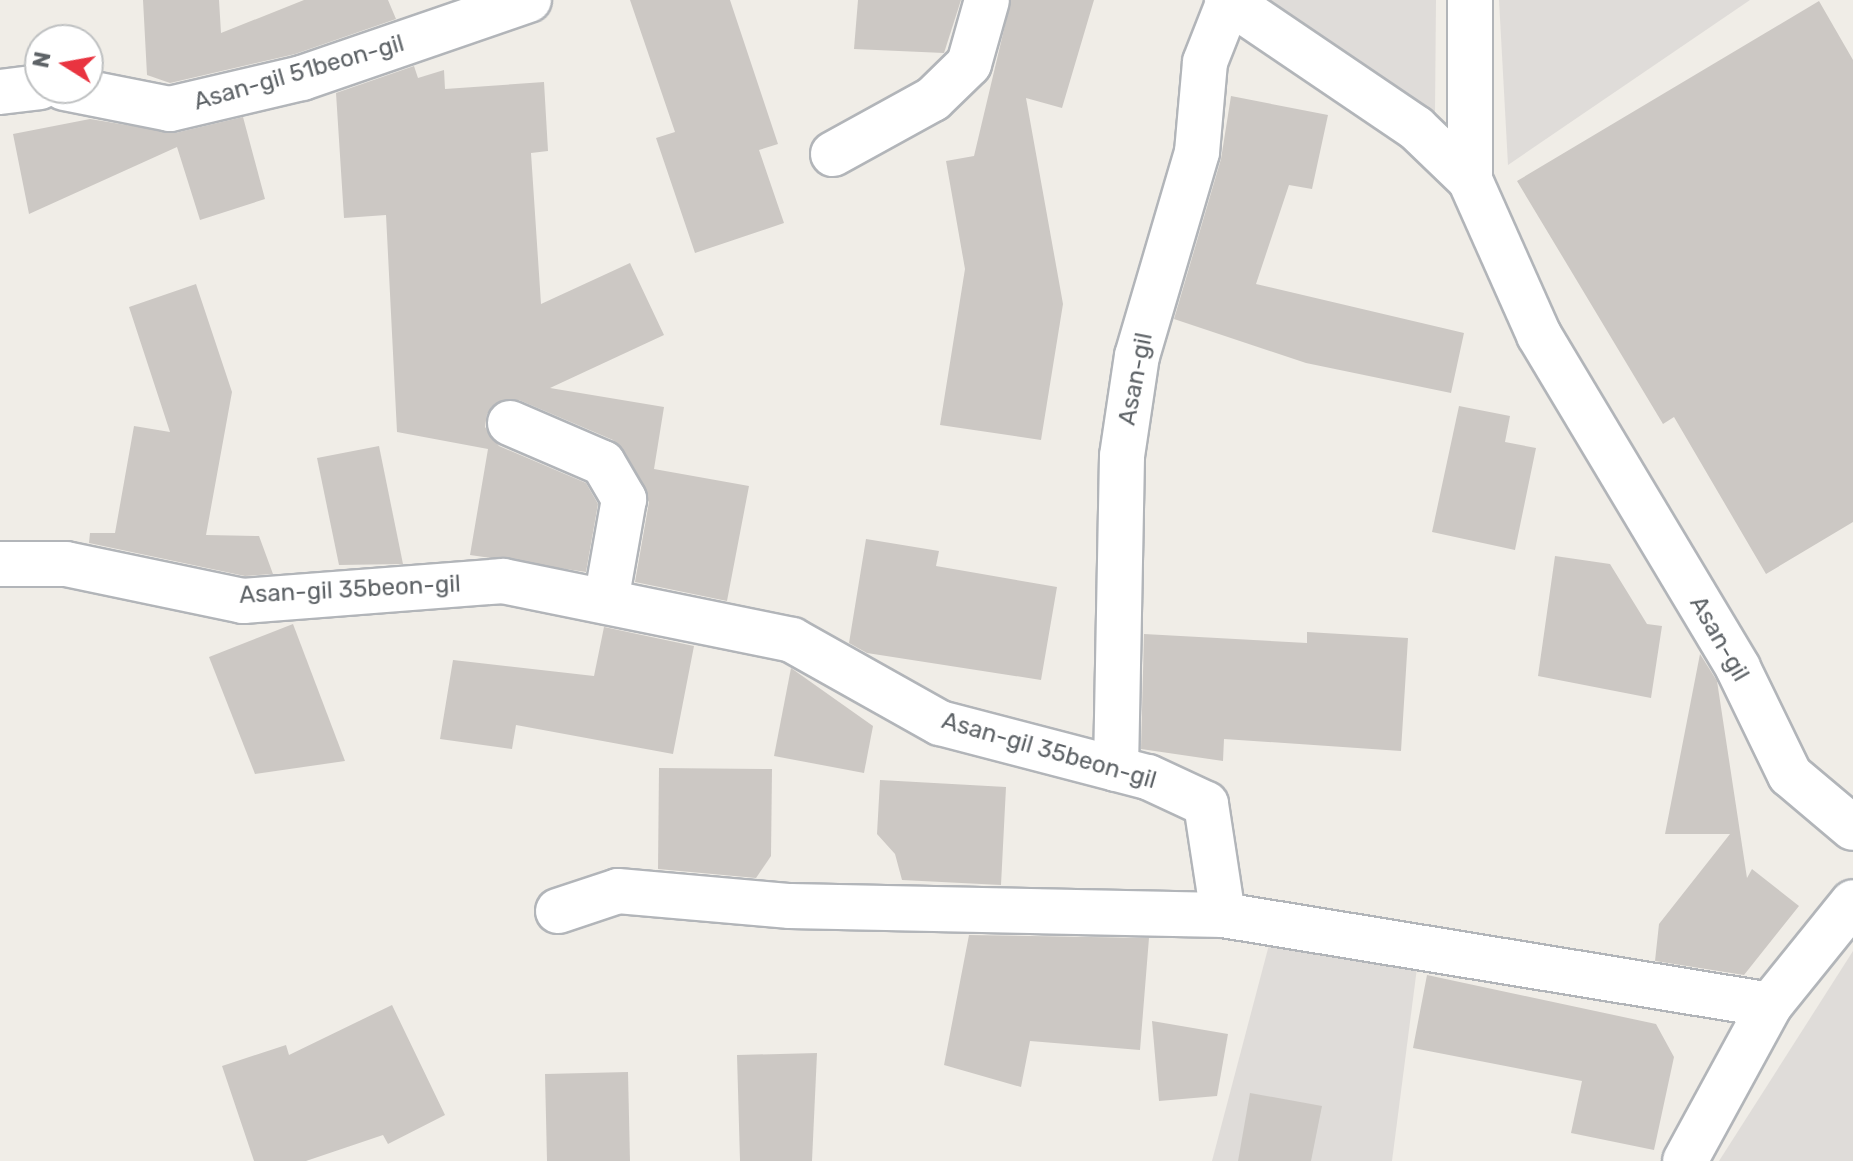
<!DOCTYPE html>
<html>
<head>
<meta charset="utf-8">
<style>
  body { margin:0 }
  #map { position:relative; width:1853px; height:1161px; overflow:hidden; background:#f0ede7; font-family:Rubik,sans-serif }
  div>[style] { position:absolute }
  [style*='--x'] { left:calc(var(--x)*1px); top:calc(var(--y)*1px); width:calc(var(--w)*1px); rotate:calc(var(--a)*1deg) }
  .industrial>* { inset:0; background:#dfdcd9 }
  .building>* { inset:0; background:#ccc8c4 }
  .roads { filter:drop-shadow(2px 0 #b2b5b9) drop-shadow(-2px 0 #b2b5b9) drop-shadow(0 2px #b2b5b9) drop-shadow(0 -2px #b2b5b9) }
  .minor>* { height:44px; margin:-22px; padding:0 22px; transform-origin:22px; border-radius:22px; background:#fff }
  span { translate:-50% -50%; white-space:nowrap; text-align:center; line-height:1.15; -webkit-text-stroke:6px #fff; paint-order:stroke }
  .street-label { font-size:24px; color:#5e6367 }
  .north { position:absolute; left:24px; top:24px; width:80px; height:80px; box-sizing:border-box; background:#fff; border:2px solid #bfc1c2; border-radius:50%; rotate:281deg; font-size:22px; font-weight:700; line-height:32px; text-align:center; color:#5e6367 }
  .north::after { content:''; display:block; margin:auto; width:28px; height:36px; background:#e93440; clip-path:polygon(50% 0,100% 100%,50% 72%,0 100%) }
</style>
</head>
<body>
<div id="map">
  <div class="industrial">
    <div style="clip-path:polygon(1270px 0,1436px 0,1435px 113px)"></div>
    <div style="clip-path:polygon(1499px 0,1750px 0,1508px 165px)"></div>
    <div style="clip-path:polygon(1270px 941px,1417px 968px,1392px 1161px,1212px 1161px)"></div>
    <div style="clip-path:polygon(1853px 951px,1853px 1161px,1719px 1161px)"></div>
  </div>
  <div class="building">
    <div style="clip-path:polygon(143px 0,219px 0,221px 33px,304px 0,388px 0,396px 19px,295px 54px,170px 83px,147px 75px)"></div>
    <div style="clip-path:polygon(630px 0,730px 0,778px 144px,759px 150px,784px 223px,695px 253px,656px 138px,675px 132px)"></div>
    <div style="clip-path:polygon(858px 0,961px 0,944px 53px,854px 49px)"></div>
    <div style="clip-path:polygon(1011px 0,1094px 0,1062px 108px,1026px 98px,1063px 304px,1041px 440px,940px 425px,965px 269px,946px 161px,974px 156px)"></div>
    <div style="clip-path:polygon(1819px 1px,1853px 60px,1853px 522px,1766px 574px,1674px 417px,1663px 424px,1517px 181px)"></div>
    <div style="clip-path:polygon(414px 66px,418px 78px,444px 70px,445px 89px,544px 82px,548px 151px,531px 153px,541px 304px,630px 263px,664px 335px,550px 388px,664px 407px,654px 469px,749px 486px,727px 601px,635px 582px,649px 502px,613px 440px,519px 400px,496px 403px,487px 414px,485px 427px,499px 446px,586px 483px,598px 504px,586px 572px,470px 555px,488px 449px,397px 432px,386px 215px,344px 218px,336px 93px)"></div>
    <div style="clip-path:polygon(1231px 96px,1328px 115px,1312px 189px,1289px 185px,1256px 284px,1464px 333px,1451px 393px,1306px 363px,1174px 319px,1221px 159px)"></div>
    <div style="clip-path:polygon(243px 117px,265px 199px,200px 220px,177px 147px,29px 214px,13px 134px,90px 119px,175px 133px)"></div>
    <div style="clip-path:polygon(196px 284px,232px 392px,206px 535px,259px 536px,273px 574px,245px 576px,89px 543px,90px 533px,115px 533px,134px 426px,170px 432px,129px 307px)"></div>
    <div style="clip-path:polygon(1459px 406px,1510px 416px,1505px 442px,1536px 448px,1515px 550px,1432px 532px)"></div>
    <div style="clip-path:polygon(379px 446px,403px 564px,339px 565px,317px 458px)"></div>
    <div style="clip-path:polygon(866px 539px,939px 551px,936px 566px,1057px 587px,1041px 680px,867px 653px,849px 643px)"></div>
    <div style="clip-path:polygon(1555px 556px,1610px 564px,1647px 624px,1662px 626px,1651px 698px,1538px 676px)"></div>
    <div style="clip-path:polygon(293px 624px,345px 761px,255px 774px,209px 657px)"></div>
    <div style="clip-path:polygon(604px 627px,694px 646px,673px 754px,516px 725px,512px 749px,440px 739px,453px 660px,594px 676px)"></div>
    <div style="clip-path:polygon(1307px 632px,1408px 638px,1401px 751px,1224px 739px,1223px 761px,1141px 749px,1144px 634px,1307px 643px)"></div>
    <div style="clip-path:polygon(1700px 654px,1717px 681px,1747px 878px,1752px 869px,1799px 906px,1744px 975px,1655px 961px,1659px 924px,1730px 834px,1665px 834px)"></div>
    <div style="clip-path:polygon(791px 668px,873px 726px,864px 773px,774px 756px)"></div>
    <div style="clip-path:polygon(659px 768px,772px 769px,771px 856px,756px 878px,658px 869px)"></div>
    <div style="clip-path:polygon(880px 780px,1006px 787px,1001px 885px,902px 880px,895px 854px,877px 834px)"></div>
    <div style="clip-path:polygon(969px 935px,1149px 938px,1140px 1050px,1030px 1041px,1021px 1087px,944px 1065px)"></div>
    <div style="clip-path:polygon(1427px 975px,1656px 1024px,1674px 1057px,1654px 1150px,1571px 1133px,1582px 1081px,1413px 1048px)"></div>
    <div style="clip-path:polygon(392px 1005px,445px 1115px,388px 1144px,383px 1135px,306px 1161px,254px 1161px,222px 1066px,286px 1045px,289px 1055px)"></div>
    <div style="clip-path:polygon(1152px 1021px,1228px 1034px,1217px 1096px,1159px 1101px)"></div>
    <div style="clip-path:polygon(817px 1053px,812px 1161px,740px 1161px,737px 1055px)"></div>
    <div style="clip-path:polygon(628px 1072px,630px 1161px,547px 1161px,545px 1074px)"></div>
    <div style="clip-path:polygon(1250px 1093px,1322px 1106px,1311px 1161px,1238px 1161px)"></div>
  </div>
  <div class="roads">
    <div class="minor">
      <div style="--x:1227;--y:0;--w:228;--a:34.1"></div>
      <div style="--x:1416;--y:128;--w:75;--a:43.9"></div>
      <div style="--x:1470;--y:0;--w:180;--a:90"></div>
      <div style="--x:1470;--y:180;--w:170;--a:66"></div>
      <div style="--x:1539;--y:335;--w:388;--a:59.1"></div>
      <div style="--x:1738;--y:668;--w:119;--a:64.1"></div>
      <div style="--x:1790;--y:775;--w:82;--a:40.1"></div>
      <div style="--x:64;--y:88;--w:108;--a:11.2"></div>
      <div style="--x:170;--y:109;--w:136;--a:-13.2"></div>
      <div style="--x:302;--y:78;--w:240;--a:-19"></div>
      <div style="--x:0;--y:92;--w:40;--a:-7.1"></div>
      <div style="--x:833;--y:154;--w:114;--a:-28.8"></div>
      <div style="--x:933;--y:99;--w:50;--a:-44.2"></div>
      <div style="--x:969;--y:64;--w:66;--a:-74.3"></div>
      <div style="--x:510;--y:423;--w:101;--a:23.3"></div>
      <div style="--x:603;--y:463;--w:42;--a:59.7"></div>
      <div style="--x:624;--y:499;--w:104;--a:100"></div>
      <div style="--x:0;--y:564;--w:66;--a:0"></div>
      <div style="--x:66;--y:564;--w:181;--a:11.8"></div>
      <div style="--x:243;--y:601;--w:261;--a:-4.4"></div>
      <div style="--x:503;--y:581;--w:295;--a:11.5"></div>
      <div style="--x:792;--y:640;--w:170;--a:29.3"></div>
      <div style="--x:940;--y:723;--w:215;--a:14.6"></div>
      <div style="--x:1148;--y:777;--w:64;--a:25"></div>
      <div style="--x:1206;--y:804;--w:112;--a:81.3"></div>
      <div style="--x:1223;--y:915;--w:554;--a:9.34"></div>
      <div style="--x:1116;--y:769;--w:313;--a:-88.9"></div>
      <div style="--x:1122;--y:456;--w:101;--a:-81.5"></div>
      <div style="--x:1137;--y:356;--w:213;--a:-73.6"></div>
      <div style="--x:1197;--y:152;--w:90;--a:-84.9"></div>
      <div style="--x:1205;--y:62;--w:66;--a:-68.5"></div>
      <div style="--x:558;--y:911;--w:63;--a:-18.4"></div>
      <div style="--x:618;--y:891;--w:173;--a:5"></div>
      <div style="--x:790;--y:906;--w:433;--a:1.2"></div>
      <div style="--x:1685;--y:1161;--w:178;--a:-61.4"></div>
      <div style="--x:1770;--y:1005;--w:132;--a:-51.1"></div>
    </div>
  </div>
  <div class="street-label">
    <span style="left:299px;top:73px;rotate:-16deg">Asan-gil 51beon-gil</span>
    <span style="left:1136px;top:379px;rotate:-79deg">Asan-gil</span>
    <span style="left:350px;top:590px;rotate:-3deg">Asan-gil 35beon-gil</span>
    <span style="left:1719px;top:639px;rotate:60deg">Asan-gil</span>
    <span style="left:1049px;top:751px;rotate:16deg">Asan-gil 35beon-gil</span>
  </div>
  <div class="north">N</div>
</div>
</body>
</html>
